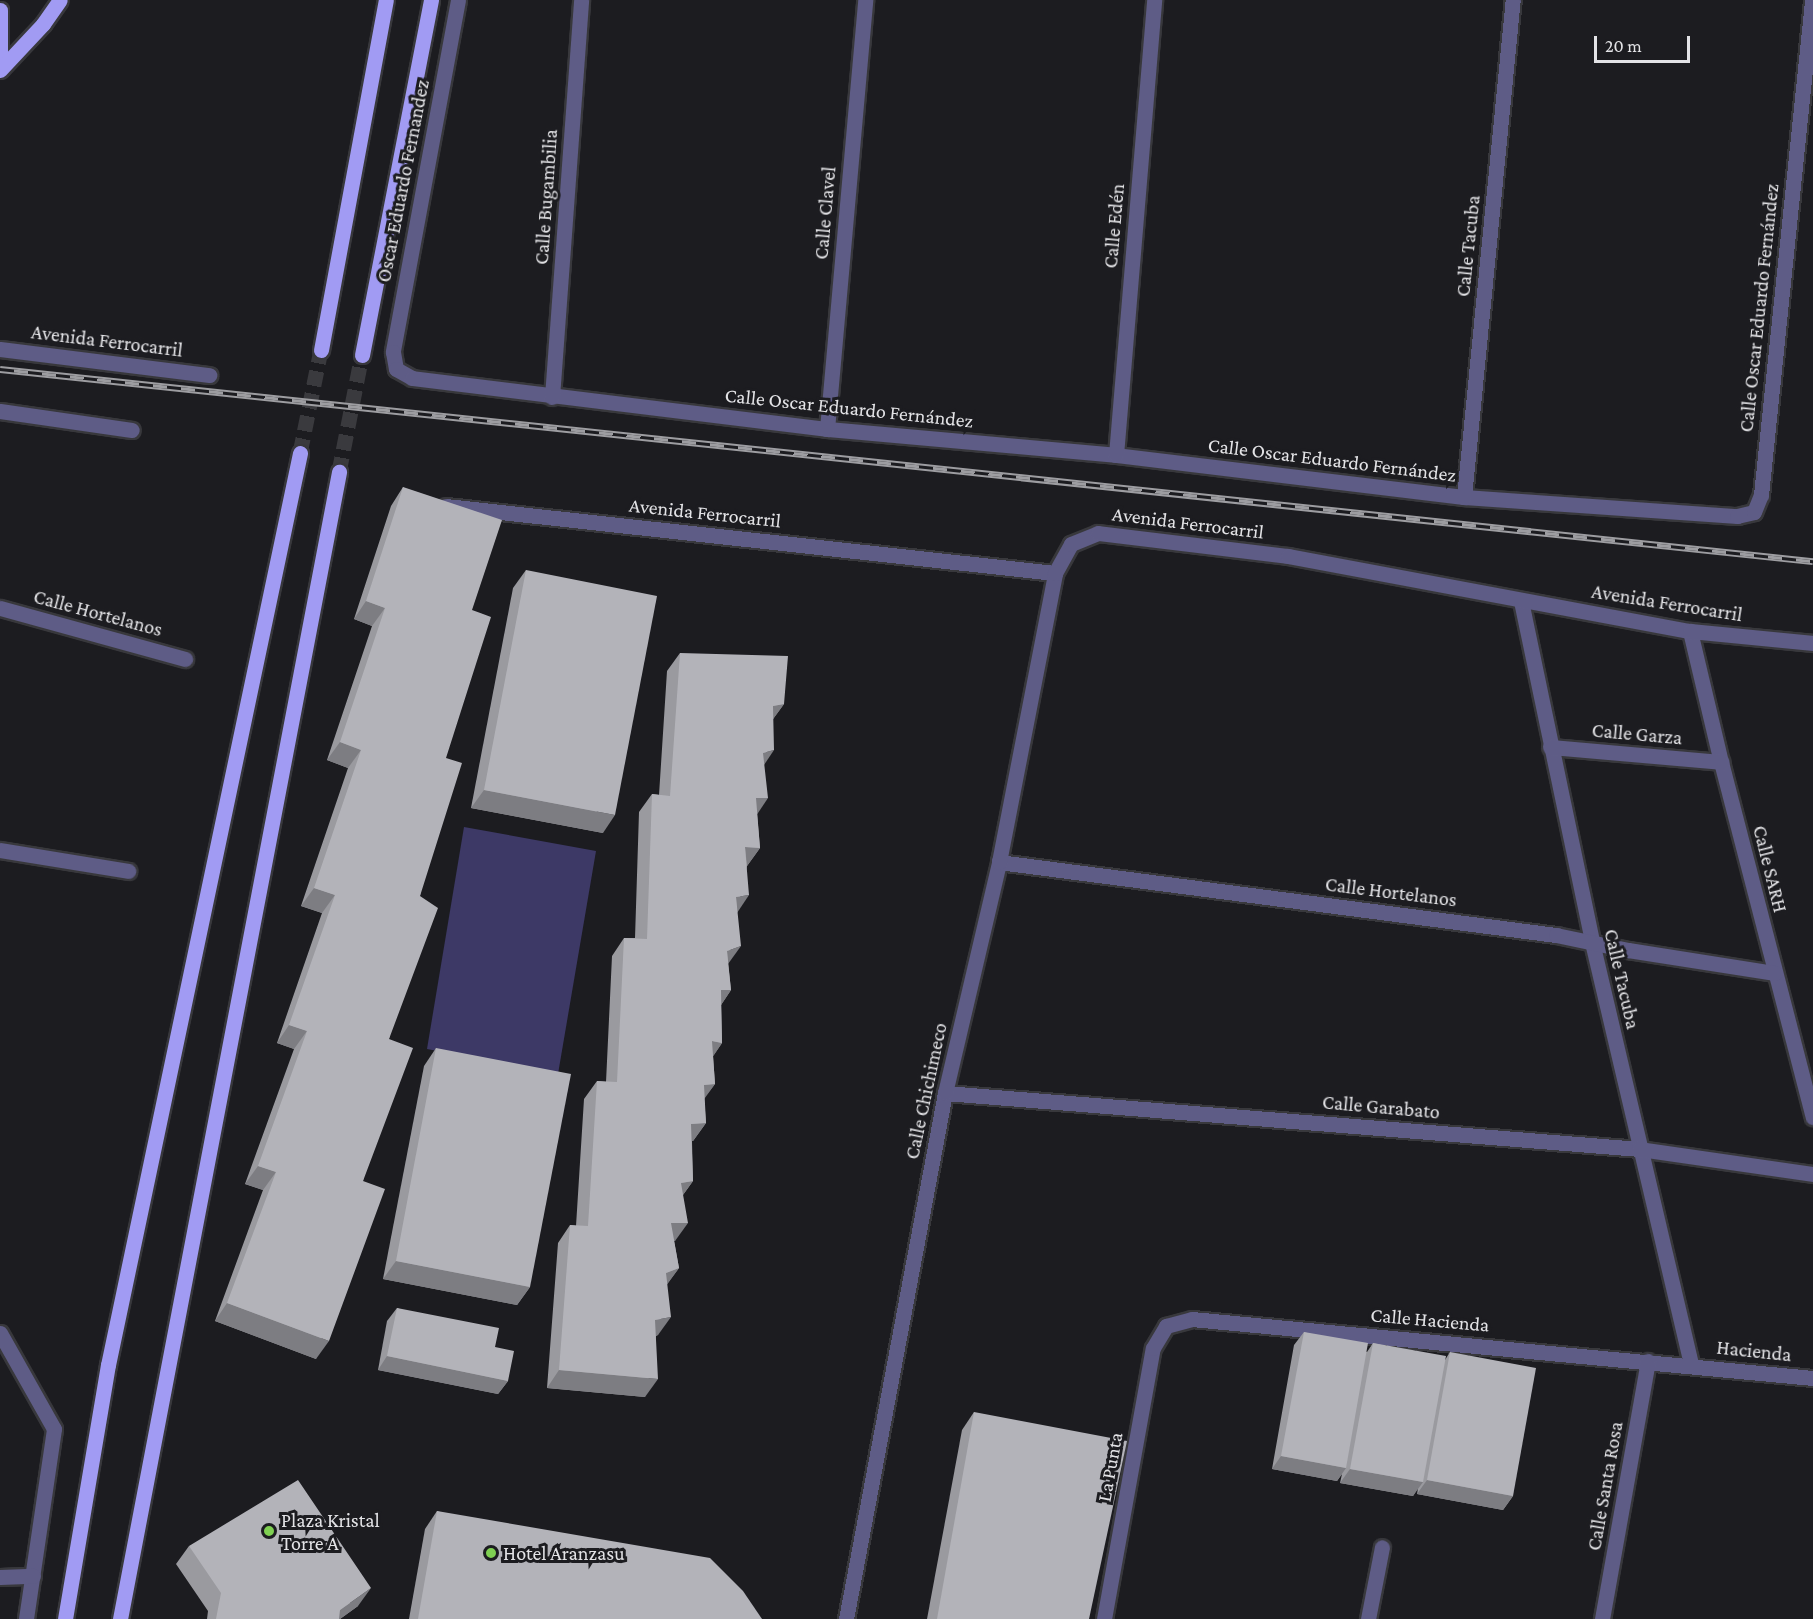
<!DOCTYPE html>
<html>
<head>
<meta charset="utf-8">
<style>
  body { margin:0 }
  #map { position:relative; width:1813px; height:1619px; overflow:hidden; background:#1c1c20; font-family:"Crimson Pro",serif }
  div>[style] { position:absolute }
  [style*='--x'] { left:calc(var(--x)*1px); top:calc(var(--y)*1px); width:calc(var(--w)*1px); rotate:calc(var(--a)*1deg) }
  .green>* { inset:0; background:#3d3966 }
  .primary-tunnel>* { height:15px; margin-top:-7.5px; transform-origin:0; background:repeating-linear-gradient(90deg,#3a3a3e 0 15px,transparent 0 23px) }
  .roads { filter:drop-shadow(2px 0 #38383c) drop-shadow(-2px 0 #38383c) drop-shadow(0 2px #38383c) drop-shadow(0 -2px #38383c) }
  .minor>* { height:15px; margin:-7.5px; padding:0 7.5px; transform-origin:7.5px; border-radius:7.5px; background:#5e5c86 }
  .primary>* { height:15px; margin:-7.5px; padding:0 7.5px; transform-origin:7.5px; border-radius:7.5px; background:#a19bf3 }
  .rail>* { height:7px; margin-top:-3.5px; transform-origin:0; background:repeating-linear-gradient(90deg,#1c1c20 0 14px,#9d9da1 0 28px); box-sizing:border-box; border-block:2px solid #9d9da1 }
  .wall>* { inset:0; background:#9a9a9f }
  .shaded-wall>* { inset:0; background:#7d7d82 }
  .building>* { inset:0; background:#b3b3b9 }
  .dots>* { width:16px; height:16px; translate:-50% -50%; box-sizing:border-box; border:3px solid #1c1c20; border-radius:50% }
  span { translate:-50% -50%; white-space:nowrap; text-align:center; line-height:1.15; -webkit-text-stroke:6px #1c1c20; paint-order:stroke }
  .street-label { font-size:20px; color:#e3e3e6 }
  .poi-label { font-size:20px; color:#e3e3e6 }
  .left { translate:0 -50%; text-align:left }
  .scale { position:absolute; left:1594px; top:36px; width:96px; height:27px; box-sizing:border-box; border:3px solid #e3e3e6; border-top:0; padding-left:8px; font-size:18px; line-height:21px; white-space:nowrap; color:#e3e3e6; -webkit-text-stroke:4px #1c1c20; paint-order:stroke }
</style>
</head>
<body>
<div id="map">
  <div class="green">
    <div style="clip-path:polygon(464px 827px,596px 851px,558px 1074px,427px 1049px)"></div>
  </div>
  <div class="primary-tunnel">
    <div style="--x:300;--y:453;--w:105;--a:-78.5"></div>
    <div style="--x:339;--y:472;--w:119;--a:-78.9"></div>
  </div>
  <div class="roads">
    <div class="minor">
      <div style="--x:458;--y:0;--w:358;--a:100.5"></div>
      <div style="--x:393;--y:352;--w:17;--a:80"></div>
      <div style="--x:396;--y:369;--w:18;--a:29"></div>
      <div style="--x:412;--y:378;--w:418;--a:7"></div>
      <div style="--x:827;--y:429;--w:290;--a:5.1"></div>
      <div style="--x:1116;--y:455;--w:351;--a:6.9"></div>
      <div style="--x:1464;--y:497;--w:274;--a:4"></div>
      <div style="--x:1737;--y:516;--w:17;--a:-13"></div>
      <div style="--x:1754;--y:512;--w:18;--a:-68"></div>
      <div style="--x:1761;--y:495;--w:498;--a:-84.1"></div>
      <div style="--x:0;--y:349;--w:211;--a:7.1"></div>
      <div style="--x:552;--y:397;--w:398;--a:-85.8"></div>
      <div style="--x:0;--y:411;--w:133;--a:8.2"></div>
      <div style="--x:827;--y:429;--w:431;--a:-84.9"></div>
      <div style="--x:1116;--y:455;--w:457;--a:-85.2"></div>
      <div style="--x:1464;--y:497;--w:499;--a:-84.4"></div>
      <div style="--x:446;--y:506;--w:613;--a:6.28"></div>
      <div style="--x:1521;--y:601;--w:348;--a:78.2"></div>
      <div style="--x:1592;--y:942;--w:434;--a:76.8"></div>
      <div style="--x:0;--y:608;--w:192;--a:15.4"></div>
      <div style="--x:1690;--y:631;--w:135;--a:76.7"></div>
      <div style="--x:1721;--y:762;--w:367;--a:75.5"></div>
      <div style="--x:1550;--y:747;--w:172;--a:5"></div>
      <div style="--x:0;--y:850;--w:130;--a:9.3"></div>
      <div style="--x:999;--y:862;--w:562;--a:7.47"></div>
      <div style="--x:1556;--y:935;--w:74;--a:11.8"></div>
      <div style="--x:1628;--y:950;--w:149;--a:8.9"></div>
      <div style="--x:945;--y:1093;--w:696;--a:4.61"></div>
      <div style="--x:1639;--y:1149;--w:176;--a:8.2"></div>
      <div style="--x:0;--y:1333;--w:110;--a:60.6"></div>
      <div style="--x:54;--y:1429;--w:192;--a:98.4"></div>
      <div style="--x:0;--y:1577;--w:33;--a:-2"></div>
      <div style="--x:846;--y:1619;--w:535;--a:-79.34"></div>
      <div style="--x:945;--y:1093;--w:237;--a:-76.8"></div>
      <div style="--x:999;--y:862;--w:294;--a:-79"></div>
      <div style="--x:1055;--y:573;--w:33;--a:-61"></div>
      <div style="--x:1071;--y:544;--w:29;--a:-22"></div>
      <div style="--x:1098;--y:533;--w:191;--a:6.9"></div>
      <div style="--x:1288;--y:556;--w:409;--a:10.6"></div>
      <div style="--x:1690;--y:631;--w:124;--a:5.6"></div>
      <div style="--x:1104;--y:1619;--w:275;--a:-79.8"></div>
      <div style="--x:1153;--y:1348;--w:26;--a:-59"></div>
      <div style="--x:1166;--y:1326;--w:27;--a:-15"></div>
      <div style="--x:1192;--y:1319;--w:624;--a:5.43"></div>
      <div style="--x:1368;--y:1619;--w:73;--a:-79"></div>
      <div style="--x:1602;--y:1619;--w:262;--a:-79.9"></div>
    </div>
    <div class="primary">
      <div style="--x:0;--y:10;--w:44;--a:90"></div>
      <div style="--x:0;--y:70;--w:63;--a:-46.9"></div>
      <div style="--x:43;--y:24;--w:29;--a:-55"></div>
      <div style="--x:321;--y:350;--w:356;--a:-79.5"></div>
      <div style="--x:362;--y:355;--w:362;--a:-79"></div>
      <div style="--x:65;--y:1619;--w:258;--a:-80.4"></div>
      <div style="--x:108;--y:1365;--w:932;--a:-78.11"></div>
      <div style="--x:120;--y:1619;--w:1168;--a:-79.19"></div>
    </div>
  </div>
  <div class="rail">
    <div style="--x:0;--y:369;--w:1823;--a:6.05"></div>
  </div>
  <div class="wall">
    <div style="clip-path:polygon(403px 487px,472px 610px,420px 896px,389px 1039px,363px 1181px,316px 1359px,215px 1321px,263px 1190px,245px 1184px,294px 1049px,277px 1043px,322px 913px,301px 906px,348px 768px,327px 760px,372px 626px,354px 619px,391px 506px)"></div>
    <div style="clip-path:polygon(526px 570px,603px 833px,471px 808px,513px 588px)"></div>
    <div style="clip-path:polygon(680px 653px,784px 704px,773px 719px,764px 764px,757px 814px,760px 848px,747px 866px,737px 912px,728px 963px,731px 990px,721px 1005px,722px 1043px,713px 1056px,715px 1084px,704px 1098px,706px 1123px,693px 1141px,692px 1141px,693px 1181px,683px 1195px,675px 1241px,674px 1241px,679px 1268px,667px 1284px,658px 1335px,656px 1336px,645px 1397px,547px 1388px,558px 1243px,570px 1225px,576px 1226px,584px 1099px,597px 1081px,606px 1082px,612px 956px,624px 938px,635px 938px,639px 812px,652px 794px,659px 795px,667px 671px)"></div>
    <div style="clip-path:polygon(436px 1048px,530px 1287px,517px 1305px,383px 1279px,424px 1066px)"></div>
    <div style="clip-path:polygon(397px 1308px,495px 1347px,508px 1381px,498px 1394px,378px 1370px,387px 1321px)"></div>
    <div style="clip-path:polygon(1304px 1332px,1367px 1352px,1373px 1343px,1445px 1360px,1450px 1352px,1513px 1496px,1503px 1510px,1417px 1494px,1418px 1488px,1413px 1496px,1340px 1483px,1342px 1474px,1337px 1481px,1272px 1469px,1294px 1345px)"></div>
    <div style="clip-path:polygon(974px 1412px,1089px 1619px,927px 1619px,962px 1430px)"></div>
    <div style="clip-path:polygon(437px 1511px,762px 1619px,409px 1619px,425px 1529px)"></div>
    <div style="clip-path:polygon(189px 1546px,358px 1606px,340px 1619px,207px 1619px,208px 1611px,176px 1564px)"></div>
  </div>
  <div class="shaded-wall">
    <div style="clip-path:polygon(366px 601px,385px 608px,372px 626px,354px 619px)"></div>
    <div style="clip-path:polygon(784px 704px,771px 722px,773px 706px)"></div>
    <div style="clip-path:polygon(340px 742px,361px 750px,348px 768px,327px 760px)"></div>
    <div style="clip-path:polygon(774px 750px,762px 768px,763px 753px)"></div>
    <div style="clip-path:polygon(484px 790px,615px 815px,603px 833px,471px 808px)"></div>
    <div style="clip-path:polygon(756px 798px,768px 798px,756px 816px)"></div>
    <div style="clip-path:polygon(745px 847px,760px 848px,747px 866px)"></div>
    <div style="clip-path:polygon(314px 888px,335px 895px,322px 913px,301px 906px)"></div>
    <div style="clip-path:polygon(749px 895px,737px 913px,736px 897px)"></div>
    <div style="clip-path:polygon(741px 946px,728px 964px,727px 951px)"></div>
    <div style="clip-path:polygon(721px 990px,731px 990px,719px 1008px)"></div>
    <div style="clip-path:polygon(289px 1025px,307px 1031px,294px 1049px,277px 1043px)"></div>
    <div style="clip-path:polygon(712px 1041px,722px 1043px,710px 1061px)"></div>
    <div style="clip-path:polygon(715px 1084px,702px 1102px,704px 1085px)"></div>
    <div style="clip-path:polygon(706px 1123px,693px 1141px,679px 1142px,691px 1124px)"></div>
    <div style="clip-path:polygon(258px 1166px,276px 1172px,263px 1190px,245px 1184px)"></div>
    <div style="clip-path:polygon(693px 1181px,680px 1199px,681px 1183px)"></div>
    <div style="clip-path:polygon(671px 1223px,688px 1223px,675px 1241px,658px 1241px)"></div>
    <div style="clip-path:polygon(396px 1261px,530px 1287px,517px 1305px,383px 1279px)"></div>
    <div style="clip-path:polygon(679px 1268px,666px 1286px,666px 1273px)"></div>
    <div style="clip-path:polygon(227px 1303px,329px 1341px,316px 1359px,215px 1321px)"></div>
    <div style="clip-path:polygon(671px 1317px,658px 1335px,642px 1338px,655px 1320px)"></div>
    <div style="clip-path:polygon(387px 1356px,508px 1381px,498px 1394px,378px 1370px)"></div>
    <div style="clip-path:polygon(559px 1370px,658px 1379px,645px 1397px,547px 1388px)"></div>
    <div style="clip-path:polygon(1281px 1456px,1346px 1468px,1337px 1481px,1272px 1469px)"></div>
    <div style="clip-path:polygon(1350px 1469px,1423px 1482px,1413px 1496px,1340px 1483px)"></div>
    <div style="clip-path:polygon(1427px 1480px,1513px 1496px,1503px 1510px,1417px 1494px)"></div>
    <div style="clip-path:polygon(371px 1588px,358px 1606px,340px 1619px,334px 1619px,340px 1610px)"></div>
  </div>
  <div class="building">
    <div style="clip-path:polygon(403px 487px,502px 520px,472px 610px,491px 617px,446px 758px,462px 763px,420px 896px,438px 908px,389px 1039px,413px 1048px,363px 1181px,385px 1189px,329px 1341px,227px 1303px,276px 1172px,258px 1166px,307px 1031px,289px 1025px,335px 895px,314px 888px,361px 750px,340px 742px,385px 608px,366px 601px)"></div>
    <div style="clip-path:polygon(526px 570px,657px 596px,615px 815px,484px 790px)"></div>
    <div style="clip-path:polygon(680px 653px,788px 656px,784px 704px,773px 706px,774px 750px,763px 753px,768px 798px,756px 798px,760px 848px,745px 847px,749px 895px,736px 897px,741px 946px,727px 951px,731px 990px,721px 990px,722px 1043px,712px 1041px,715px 1084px,704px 1085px,706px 1123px,691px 1124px,693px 1181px,681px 1183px,688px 1223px,671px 1223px,679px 1268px,666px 1273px,671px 1317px,655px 1320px,658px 1379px,559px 1370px,570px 1225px,588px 1226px,597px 1081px,617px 1082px,624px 938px,647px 939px,652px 794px,670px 796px)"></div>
    <div style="clip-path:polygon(436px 1048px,571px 1074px,530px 1287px,396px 1261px)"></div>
    <div style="clip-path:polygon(397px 1308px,499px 1328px,495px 1347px,514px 1351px,508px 1381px,387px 1356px)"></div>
    <div style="clip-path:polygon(1304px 1332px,1368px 1343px,1346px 1468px,1281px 1456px)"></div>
    <div style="clip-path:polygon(1373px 1343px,1446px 1356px,1423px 1482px,1350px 1469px)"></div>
    <div style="clip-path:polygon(1450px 1352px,1536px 1368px,1513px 1496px,1427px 1480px)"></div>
    <div style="clip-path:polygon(974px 1412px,1127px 1441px,1089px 1619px,937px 1619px)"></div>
    <div style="clip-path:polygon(298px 1480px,371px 1588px,340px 1610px,339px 1619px,216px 1619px,221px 1593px,189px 1546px)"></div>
    <div style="clip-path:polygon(437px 1511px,710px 1558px,743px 1591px,762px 1619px,418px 1619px)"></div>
  </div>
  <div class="dots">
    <div style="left:269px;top:1531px;background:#7fd052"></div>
    <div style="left:491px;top:1553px;background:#7fd052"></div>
  </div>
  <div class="street-label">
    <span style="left:403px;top:181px;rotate:-79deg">Oscar Eduardo Fernandez</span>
    <span style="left:546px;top:197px;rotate:-86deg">Calle Bugambilia</span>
    <span style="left:825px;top:213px;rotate:-85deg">Calle Clavel</span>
    <span style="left:1114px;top:226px;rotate:-85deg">Calle Edén</span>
    <span style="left:1468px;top:246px;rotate:-84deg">Calle Tacuba</span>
    <span style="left:1759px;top:308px;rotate:-84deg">Calle Oscar Eduardo Fernández</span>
    <span style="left:107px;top:341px;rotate:7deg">Avenida Ferrocarril</span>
    <span style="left:849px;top:408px;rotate:6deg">Calle Oscar Eduardo Fernández</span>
    <span style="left:1332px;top:460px;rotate:7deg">Calle Oscar Eduardo Fernández</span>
    <span style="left:705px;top:513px;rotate:6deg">Avenida Ferrocarril</span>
    <span style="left:1188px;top:523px;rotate:7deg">Avenida Ferrocarril</span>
    <span style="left:1667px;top:603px;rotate:9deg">Avenida Ferrocarril</span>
    <span style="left:98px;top:613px;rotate:15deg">Calle Hortelanos</span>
    <span style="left:1637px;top:734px;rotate:5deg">Calle Garza</span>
    <span style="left:1770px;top:869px;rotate:76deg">Calle SARH</span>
    <span style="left:1391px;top:892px;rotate:7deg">Calle Hortelanos</span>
    <span style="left:1622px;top:979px;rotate:77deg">Calle Tacuba</span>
    <span style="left:926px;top:1091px;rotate:-78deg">Calle Chichimeco</span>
    <span style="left:1381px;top:1107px;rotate:5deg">Calle Garabato</span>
    <span style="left:1430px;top:1320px;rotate:5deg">Calle Hacienda</span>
    <span style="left:1754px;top:1351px;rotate:6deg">Hacienda</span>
    <span style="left:1110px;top:1467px;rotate:-80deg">La Punta</span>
    <span style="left:1605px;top:1486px;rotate:-80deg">Calle Santa Rosa</span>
  </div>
  <div class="poi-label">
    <span class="left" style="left:281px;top:1532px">Plaza Kristal<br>Torre A</span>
    <span class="left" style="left:503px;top:1553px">Hotel Aranzasu</span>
  </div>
  <div class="scale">20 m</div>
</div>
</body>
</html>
